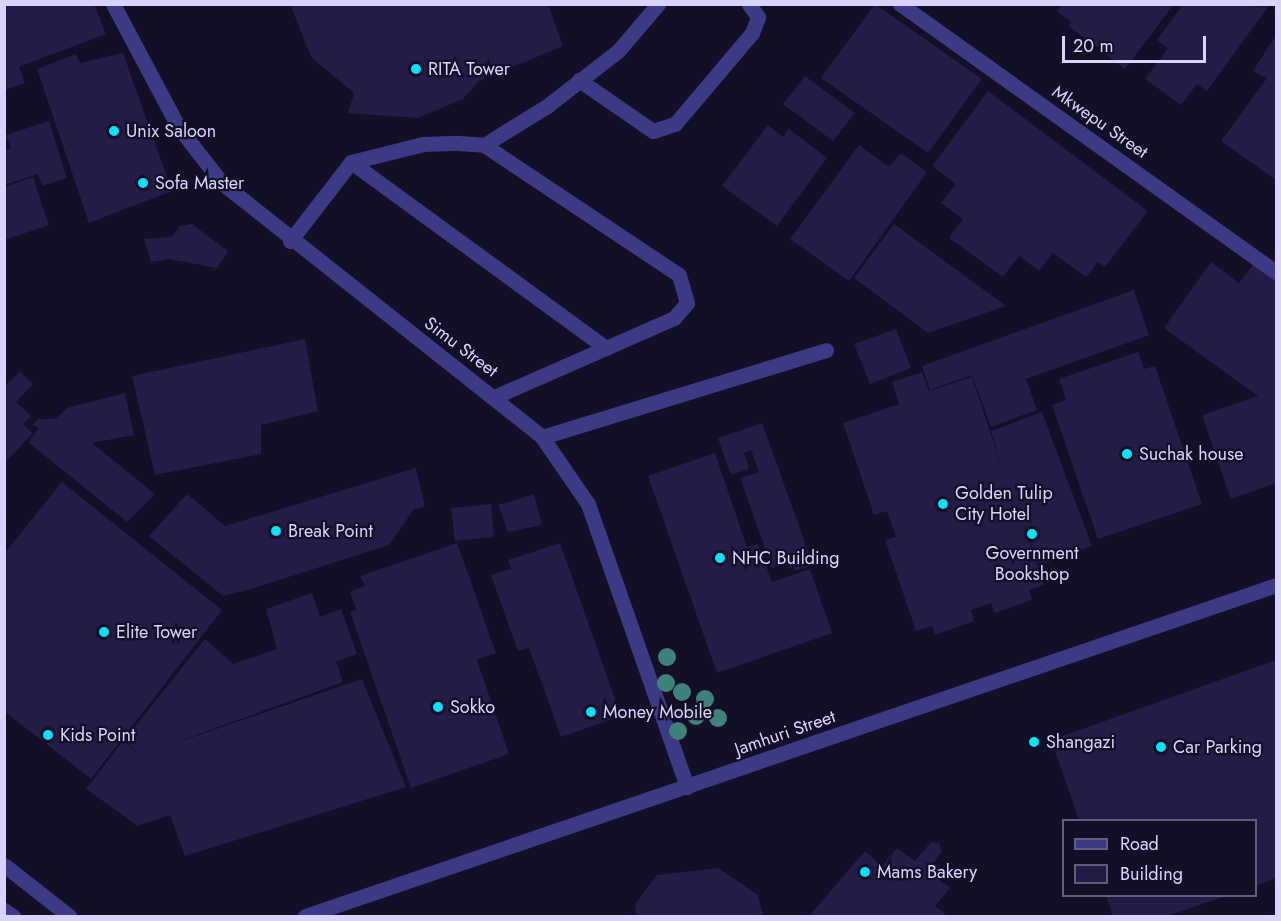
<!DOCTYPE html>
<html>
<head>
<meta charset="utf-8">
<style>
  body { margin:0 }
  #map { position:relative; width:1281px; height:921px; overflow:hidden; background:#130f26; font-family:Jost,sans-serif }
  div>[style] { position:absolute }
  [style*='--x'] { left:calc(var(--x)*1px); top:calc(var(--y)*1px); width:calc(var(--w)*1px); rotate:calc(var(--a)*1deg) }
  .building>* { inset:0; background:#241b47 }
  .service>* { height:15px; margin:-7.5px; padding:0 7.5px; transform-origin:7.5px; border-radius:7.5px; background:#3d3a85 }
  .tertiary>* { height:15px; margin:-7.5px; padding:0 7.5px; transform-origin:7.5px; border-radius:7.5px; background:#3d3a85 }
  .trees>* { width:18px; height:18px; margin:-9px; border-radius:50%; background:#3d827b }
  .dots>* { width:16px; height:16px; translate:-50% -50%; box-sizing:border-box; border:3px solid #130f26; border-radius:50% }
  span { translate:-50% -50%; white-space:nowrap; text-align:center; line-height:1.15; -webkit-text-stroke:4.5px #130f26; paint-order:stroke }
  .poi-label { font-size:18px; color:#d9d4ff }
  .left { translate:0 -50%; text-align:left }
  .street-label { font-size:18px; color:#d9d4ff }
  .frame { position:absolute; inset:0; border:6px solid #d9d4ff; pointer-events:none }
  .legend { position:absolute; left:1062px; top:819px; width:195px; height:78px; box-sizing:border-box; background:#130f26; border:2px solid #625e7d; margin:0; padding:8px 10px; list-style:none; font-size:18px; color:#d9d4ff }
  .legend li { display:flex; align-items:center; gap:12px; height:30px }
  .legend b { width:30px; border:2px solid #625e7d }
  .scale { position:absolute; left:1062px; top:36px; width:144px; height:27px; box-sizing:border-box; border:3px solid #d9d4ff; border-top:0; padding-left:8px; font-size:18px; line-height:21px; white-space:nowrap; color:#d9d4ff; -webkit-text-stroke:4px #130f26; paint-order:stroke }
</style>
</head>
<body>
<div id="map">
  <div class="building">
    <div style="clip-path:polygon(5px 4px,94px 4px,106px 34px,19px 67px,25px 83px,5px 90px)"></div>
    <div style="clip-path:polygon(290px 4px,548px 4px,563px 46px,479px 81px,463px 99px,418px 118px,348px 113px,354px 93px,311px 57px)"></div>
    <div style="clip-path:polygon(875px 4px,982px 79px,928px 153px,821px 78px)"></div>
    <div style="clip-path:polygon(1062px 4px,1174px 4px,1125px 69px,1104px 53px,1108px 48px,1101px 43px,1097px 47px,1068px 26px,1071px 22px,1057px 11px)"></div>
    <div style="clip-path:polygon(1183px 4px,1268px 7px,1207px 91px,1197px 84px,1181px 105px,1145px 79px,1168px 48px,1157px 40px)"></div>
    <div style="clip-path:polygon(1276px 35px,1276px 180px,1221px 141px,1267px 78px,1253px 71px)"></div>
    <div style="clip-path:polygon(123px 53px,172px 191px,89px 223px,37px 69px,76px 54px,80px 63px)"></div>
    <div style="clip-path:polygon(805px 76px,855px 113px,833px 141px,783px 104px)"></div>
    <div style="clip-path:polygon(988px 91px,1148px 211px,1105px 267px,1098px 262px,1086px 277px,1053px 253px,1039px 271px,1019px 256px,1003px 277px,949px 238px,963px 219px,941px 203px,956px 184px,932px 166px)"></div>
    <div style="clip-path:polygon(49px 121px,67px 178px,42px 186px,38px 174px,4px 185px,4px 150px,11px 148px,6px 135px)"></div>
    <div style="clip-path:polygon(768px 125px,783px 137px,789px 129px,827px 158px,777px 226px,722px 186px)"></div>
    <div style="clip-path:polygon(859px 145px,889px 167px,901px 153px,927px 172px,849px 281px,790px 239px)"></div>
    <div style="clip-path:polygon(33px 177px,49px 225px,4px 240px,4px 187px)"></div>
    <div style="clip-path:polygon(192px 224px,228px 251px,217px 268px,169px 259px,151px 262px,144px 239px,172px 237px,180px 226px)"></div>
    <div style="clip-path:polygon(894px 224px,1006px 306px,928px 333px,854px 278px)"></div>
    <div style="clip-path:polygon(1256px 261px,1276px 275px,1276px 483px,1231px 499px,1202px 415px,1258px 396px,1164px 328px,1211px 262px,1239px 283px)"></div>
    <div style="clip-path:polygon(1134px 290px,1149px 335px,1026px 379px,1037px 410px,991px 427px,972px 375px,930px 390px,922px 366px)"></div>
    <div style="clip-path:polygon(896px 329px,911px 368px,870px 384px,854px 344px)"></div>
    <div style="clip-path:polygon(305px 339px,318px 411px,261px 425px,261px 454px,155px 475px,132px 376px)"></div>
    <div style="clip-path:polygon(1138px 352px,1144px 369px,1155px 366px,1202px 504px,1098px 539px,1052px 405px,1066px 400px,1059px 379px)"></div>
    <div style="clip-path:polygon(20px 372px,33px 384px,16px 402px,31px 416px,23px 424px,33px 433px,4px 464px,4px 387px)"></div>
    <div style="clip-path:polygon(922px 372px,929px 391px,972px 377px,1002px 468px,991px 431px,1042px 412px,1092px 546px,1039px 566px,1020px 514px,1044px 585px,1029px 590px,1032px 600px,995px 613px,991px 603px,971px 610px,974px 621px,935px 635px,932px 626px,916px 631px,885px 540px,896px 537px,887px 511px,874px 515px,843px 423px,899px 404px,892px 382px)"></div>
    <div style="clip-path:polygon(125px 393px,134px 435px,92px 443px,155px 494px,127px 522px,28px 442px,39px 428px,32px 425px,38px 419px,55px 419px,67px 408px)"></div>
    <div style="clip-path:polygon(762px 423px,813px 565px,795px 571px,791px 561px,772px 568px,740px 478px,759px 472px,751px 450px,744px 453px,749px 469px,731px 475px,718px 438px)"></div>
    <div style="clip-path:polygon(715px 453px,747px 547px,758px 544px,772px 582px,810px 569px,832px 633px,717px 673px,648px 476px)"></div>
    <div style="clip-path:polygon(416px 468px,425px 507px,414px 509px,389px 545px,248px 590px,223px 596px,149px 536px,187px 494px,225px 526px)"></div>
    <div style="clip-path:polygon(62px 482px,222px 610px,91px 779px,4px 711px,4px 554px)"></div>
    <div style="clip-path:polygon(534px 494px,542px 525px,508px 532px,498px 505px)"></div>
    <div style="clip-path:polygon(491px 504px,494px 537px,455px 541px,451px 508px)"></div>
    <div style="clip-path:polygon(457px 543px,496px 653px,477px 660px,509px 754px,411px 788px,350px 612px,356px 609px,350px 592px,365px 586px,360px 576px)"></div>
    <div style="clip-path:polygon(560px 543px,621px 716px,561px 737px,529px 648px,518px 651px,491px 575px,511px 569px,508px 560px)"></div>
    <div style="clip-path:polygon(312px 593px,320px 617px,341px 609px,357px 654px,336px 662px,343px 682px,155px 750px,362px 679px,406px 787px,185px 856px,170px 815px,138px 826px,86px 789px,123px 741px,140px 755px,124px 740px,205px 639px,233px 664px,277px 649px,266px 609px)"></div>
    <div style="clip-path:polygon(1276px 660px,1276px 878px,1256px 886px,1256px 820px,1079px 820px,1051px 740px)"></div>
    <div style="clip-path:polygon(931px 842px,939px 843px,942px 851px,928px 871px,950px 888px,935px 906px,948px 916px,809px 916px,865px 851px,882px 866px,897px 848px,915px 861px)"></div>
    <div style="clip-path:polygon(718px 868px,758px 895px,763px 916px,636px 916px,635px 904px,657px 875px)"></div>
    <div style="clip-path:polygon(1106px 896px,1226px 896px,1167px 916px,1113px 916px)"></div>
  </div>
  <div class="service">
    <div style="--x:113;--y:4;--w:140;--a:62"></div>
    <div style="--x:179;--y:128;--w:70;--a:52"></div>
    <div style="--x:222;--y:183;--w:409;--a:38.4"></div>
    <div style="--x:542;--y:437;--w:81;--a:55.5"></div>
    <div style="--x:588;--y:504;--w:300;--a:70.7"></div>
    <div style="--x:579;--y:80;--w:90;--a:34.6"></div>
    <div style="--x:653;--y:131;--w:23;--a:-18"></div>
    <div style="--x:675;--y:124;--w:119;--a:-49.8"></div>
    <div style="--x:752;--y:33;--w:17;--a:-69"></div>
    <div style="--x:758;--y:17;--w:16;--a:-125"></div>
    <div style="--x:484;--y:145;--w:74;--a:-31.8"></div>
    <div style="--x:547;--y:106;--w:90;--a:-37.8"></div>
    <div style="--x:618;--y:51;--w:62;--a:-49.6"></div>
    <div style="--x:351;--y:162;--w:316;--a:36.1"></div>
    <div style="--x:290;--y:241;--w:100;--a:-52.3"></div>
    <div style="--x:351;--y:162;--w:74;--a:-14"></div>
    <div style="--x:423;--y:144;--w:35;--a:-2"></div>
    <div style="--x:458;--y:143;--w:26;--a:4"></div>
    <div style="--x:484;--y:145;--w:234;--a:33.7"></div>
    <div style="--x:679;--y:275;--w:29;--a:74"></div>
    <div style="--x:687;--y:303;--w:20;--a:131"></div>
    <div style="--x:674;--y:318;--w:197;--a:156.3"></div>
    <div style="--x:542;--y:437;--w:297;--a:-17"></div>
  </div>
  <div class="tertiary">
    <div style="--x:900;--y:4;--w:462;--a:35.5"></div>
    <div style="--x:4;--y:865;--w:83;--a:38.1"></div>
    <div style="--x:4;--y:910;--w:11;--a:34"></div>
    <div style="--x:305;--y:916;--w:1026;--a:-18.82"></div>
  </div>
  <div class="trees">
    <div style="left:667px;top:657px"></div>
    <div style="left:666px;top:683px"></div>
    <div style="left:682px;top:692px"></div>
    <div style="left:705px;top:699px"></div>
    <div style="left:696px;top:716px"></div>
    <div style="left:718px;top:718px"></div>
    <div style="left:678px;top:731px"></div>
  </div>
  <div class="dots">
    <div style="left:416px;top:69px;background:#00e5ff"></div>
    <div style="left:114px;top:131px;background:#00e5ff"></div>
    <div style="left:143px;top:183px;background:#00e5ff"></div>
    <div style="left:1127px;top:454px;background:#00e5ff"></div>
    <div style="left:943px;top:504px;background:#00e5ff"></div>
    <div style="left:276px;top:531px;background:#00e5ff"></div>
    <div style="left:1032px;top:534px;background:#00e5ff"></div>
    <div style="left:720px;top:558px;background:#00e5ff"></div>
    <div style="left:104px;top:632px;background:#00e5ff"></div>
    <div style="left:438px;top:707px;background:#00e5ff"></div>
    <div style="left:591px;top:712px;background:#00e5ff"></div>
    <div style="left:48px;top:735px;background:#00e5ff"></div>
    <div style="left:1034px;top:742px;background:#00e5ff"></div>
    <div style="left:1161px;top:747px;background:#00e5ff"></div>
    <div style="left:865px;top:872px;background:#00e5ff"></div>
  </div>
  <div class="poi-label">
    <span class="left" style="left:428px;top:69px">RITA Tower</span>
    <span class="left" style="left:126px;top:131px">Unix Saloon</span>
    <span class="left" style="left:155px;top:183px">Sofa Master</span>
    <span class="left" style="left:1139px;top:454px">Suchak house</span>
    <span class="left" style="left:955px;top:504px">Golden Tulip<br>City Hotel</span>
    <span class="left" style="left:288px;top:531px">Break Point</span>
    <span style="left:1032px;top:564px">Government<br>Bookshop</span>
    <span class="left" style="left:732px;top:558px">NHC Building</span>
    <span class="left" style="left:116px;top:632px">Elite Tower</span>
    <span class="left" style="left:450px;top:707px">Sokko</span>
    <span class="left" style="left:603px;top:712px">Money Mobile</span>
    <span class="left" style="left:60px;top:735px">Kids Point</span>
    <span class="left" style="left:1046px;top:742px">Shangazi</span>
    <span class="left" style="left:1173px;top:747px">Car Parking</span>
    <span class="left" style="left:877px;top:872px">Mams Bakery</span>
  </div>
  <div class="street-label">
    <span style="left:1100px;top:122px;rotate:35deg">Mkwepu Street</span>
    <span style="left:461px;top:347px;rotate:37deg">Simu Street</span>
    <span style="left:785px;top:733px;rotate:-19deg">Jamhuri Street</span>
  </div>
  <div class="frame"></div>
  <ul class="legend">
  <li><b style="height:8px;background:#3d3a85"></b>Road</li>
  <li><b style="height:16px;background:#241b47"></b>Building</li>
  </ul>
  <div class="scale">20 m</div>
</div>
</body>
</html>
